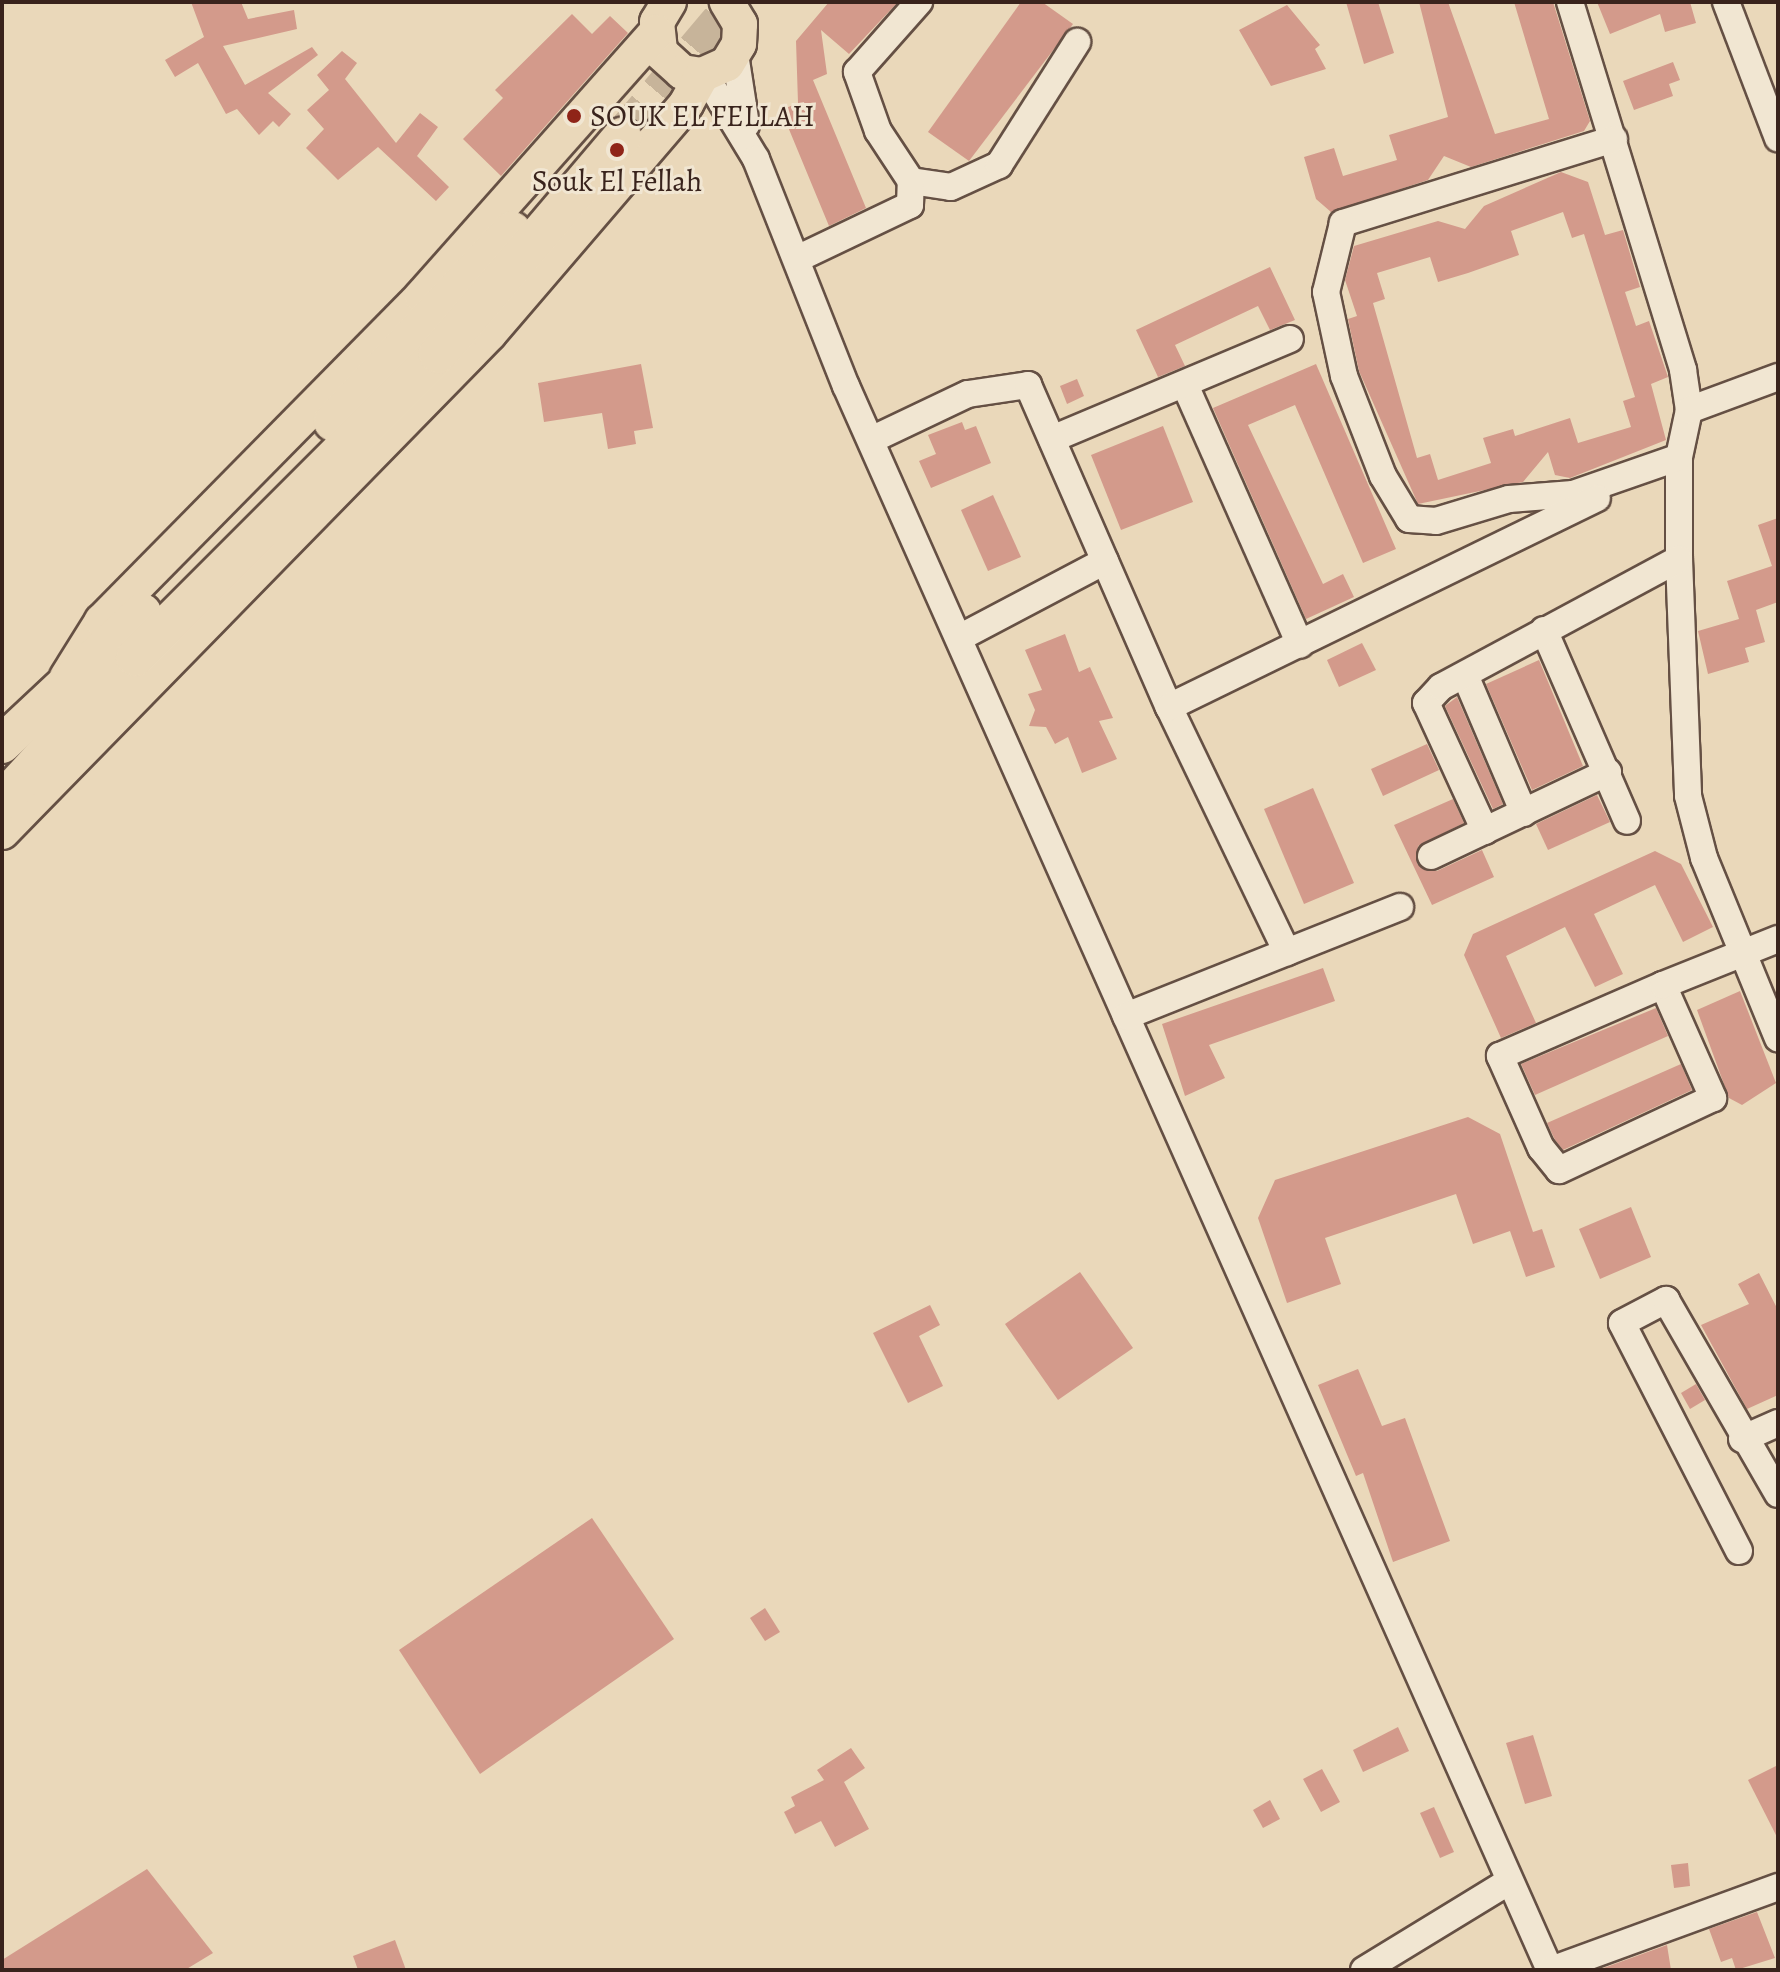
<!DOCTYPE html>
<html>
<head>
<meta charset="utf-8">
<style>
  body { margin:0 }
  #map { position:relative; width:1780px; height:1972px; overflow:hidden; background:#ead8ba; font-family:Alegreya,serif }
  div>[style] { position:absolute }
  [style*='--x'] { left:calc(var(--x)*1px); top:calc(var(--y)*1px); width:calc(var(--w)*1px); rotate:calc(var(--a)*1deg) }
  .building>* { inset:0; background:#d39a8b }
  .highway-tunnel>* { height:38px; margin-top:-19px; transform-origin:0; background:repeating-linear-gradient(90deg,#c7b49a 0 38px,transparent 0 57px) }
  .roads { filter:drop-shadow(2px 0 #655044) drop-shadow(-2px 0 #655044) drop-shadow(0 2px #655044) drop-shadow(0 -2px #655044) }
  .minor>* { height:26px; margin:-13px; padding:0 13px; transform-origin:13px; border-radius:13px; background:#f1e6d2 }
  .major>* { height:34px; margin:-17px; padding:0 17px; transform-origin:17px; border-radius:17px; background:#ead8ba }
  .highway>* { height:38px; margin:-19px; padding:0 19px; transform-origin:19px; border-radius:19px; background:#ead8ba }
  .dots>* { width:22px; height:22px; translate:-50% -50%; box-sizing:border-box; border:4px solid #f1e6d2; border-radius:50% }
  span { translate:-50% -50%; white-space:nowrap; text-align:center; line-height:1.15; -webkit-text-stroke:6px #f1e6d2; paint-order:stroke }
  .poi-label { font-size:30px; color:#39231c }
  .left { translate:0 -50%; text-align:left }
  .frame { position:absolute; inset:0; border:4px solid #39231c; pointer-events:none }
</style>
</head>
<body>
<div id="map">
  <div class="building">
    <div style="clip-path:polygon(191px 2px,241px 2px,248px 19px,294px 10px,297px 29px,223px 46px,245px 85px,312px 47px,318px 55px,268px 93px,291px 114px,279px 127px,273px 121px,259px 135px,237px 109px,226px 114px,198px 63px,175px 77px,165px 60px,204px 37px)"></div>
    <div style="clip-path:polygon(829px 2px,898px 2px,849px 54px,821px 30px,827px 74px,813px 80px,866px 208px,829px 226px,781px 110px,798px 103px,796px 41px)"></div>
    <div style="clip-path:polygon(1021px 2px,1042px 2px,1073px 24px,969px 161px,928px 132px)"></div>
    <div style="clip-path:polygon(1346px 2px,1378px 2px,1394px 53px,1364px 64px)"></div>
    <div style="clip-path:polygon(1419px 2px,1448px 2px,1495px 134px,1549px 119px,1514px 2px,1553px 2px,1590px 121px,1584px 131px,1471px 167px,1444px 156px,1428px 180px,1331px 212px,1316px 199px,1304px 157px,1334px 148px,1343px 176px,1397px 160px,1389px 135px,1448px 117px)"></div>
    <div style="clip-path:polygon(1597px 2px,1690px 2px,1696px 23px,1665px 32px,1660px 14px,1610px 34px)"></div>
    <div style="clip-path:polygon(1287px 5px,1320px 45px,1315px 49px,1326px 69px,1271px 86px,1239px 30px)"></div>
    <div style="clip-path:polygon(572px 14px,592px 34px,610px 16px,628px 33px,501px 176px,463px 139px,503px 98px,495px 90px)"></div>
    <div style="clip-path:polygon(342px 51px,357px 63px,345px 79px,396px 143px,420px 113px,438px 127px,417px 156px,449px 187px,436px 201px,378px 147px,338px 180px,306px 148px,324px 129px,307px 110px,329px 90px,317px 75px)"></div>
    <div style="clip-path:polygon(1673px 62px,1680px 80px,1669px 84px,1673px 96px,1634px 110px,1623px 81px)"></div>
    <div style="clip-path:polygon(evenodd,1561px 172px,1588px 182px,1605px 235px,1623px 230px,1640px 287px,1625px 292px,1636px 326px,1649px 321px,1668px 377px,1651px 384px,1666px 440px,1570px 478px,1555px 475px,1548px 452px,1523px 482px,1418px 504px,1359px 371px,1348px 319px,1357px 316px,1345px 280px,1354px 246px,1438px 221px,1465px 229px,1484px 206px,1561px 172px,1563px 212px,1572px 238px,1584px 234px,1613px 326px,1635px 397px,1623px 401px,1631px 427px,1578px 443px,1570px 418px,1515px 436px,1513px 429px,1483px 438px,1491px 463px,1438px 480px,1430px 454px,1417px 458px,1373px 303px,1385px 299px,1377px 273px,1430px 257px,1438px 282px,1468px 273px,1519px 255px,1511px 231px,1563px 212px)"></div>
    <div style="clip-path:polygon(1270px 267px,1295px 320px,1270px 330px,1258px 306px,1175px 345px,1185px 366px,1158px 377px,1136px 330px)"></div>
    <div style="clip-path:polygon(641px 364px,653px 428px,634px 431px,636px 444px,608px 449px,602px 413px,544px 422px,538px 383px)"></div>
    <div style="clip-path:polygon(1316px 364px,1396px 549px,1363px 563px,1295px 405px,1248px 425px,1323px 584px,1343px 574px,1354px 597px,1306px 619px,1213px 408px)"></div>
    <div style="clip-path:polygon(1077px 379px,1084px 396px,1067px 404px,1060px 386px)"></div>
    <div style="clip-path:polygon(962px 422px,965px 430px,976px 426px,991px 463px,931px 488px,919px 461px,936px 454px,928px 435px)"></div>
    <div style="clip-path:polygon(1163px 426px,1193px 502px,1121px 530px,1091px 455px)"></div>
    <div style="clip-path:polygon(993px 495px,1021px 557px,988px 571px,961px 510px)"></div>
    <div style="clip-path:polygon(1778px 518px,1778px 602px,1756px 610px,1765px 642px,1745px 648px,1749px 662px,1708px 674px,1698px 631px,1739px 619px,1727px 581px,1772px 566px,1758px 525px)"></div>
    <div style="clip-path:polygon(1065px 634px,1079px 672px,1090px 667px,1113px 718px,1099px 721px,1117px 759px,1082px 773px,1068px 737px,1055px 744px,1046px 727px,1029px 726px,1035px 710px,1028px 694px,1042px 690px,1025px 650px)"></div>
    <div style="clip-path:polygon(1362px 643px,1376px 670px,1339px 687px,1327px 660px)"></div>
    <div style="clip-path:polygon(1539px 660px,1583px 766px,1532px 790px,1486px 684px)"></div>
    <div style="clip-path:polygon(1457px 697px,1503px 804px,1493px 809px,1445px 706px)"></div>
    <div style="clip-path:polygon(1427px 744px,1439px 770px,1383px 796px,1371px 769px)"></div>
    <div style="clip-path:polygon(1313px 788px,1354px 883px,1304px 904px,1264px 809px)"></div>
    <div style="clip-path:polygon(1597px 795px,1610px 822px,1548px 850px,1536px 824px)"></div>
    <div style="clip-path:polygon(1453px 799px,1464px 823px,1418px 846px,1417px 864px,1437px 871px,1482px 850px,1494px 877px,1432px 905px,1394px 825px)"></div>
    <div style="clip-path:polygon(1655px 851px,1681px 864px,1713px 927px,1683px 942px,1655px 885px,1594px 914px,1623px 974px,1595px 987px,1565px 927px,1506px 956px,1536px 1023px,1501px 1038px,1464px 955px,1473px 934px)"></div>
    <div style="clip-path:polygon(1323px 968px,1335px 1001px,1209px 1045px,1225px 1078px,1185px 1096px,1162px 1024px)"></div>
    <div style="clip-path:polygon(1740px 991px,1776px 1083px,1742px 1105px,1729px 1098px,1697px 1010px)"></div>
    <div style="clip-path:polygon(1656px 1008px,1668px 1036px,1535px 1095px,1521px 1064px)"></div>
    <div style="clip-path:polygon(1681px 1064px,1692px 1090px,1563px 1150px,1555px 1140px,1547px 1123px)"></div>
    <div style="clip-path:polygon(1468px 1117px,1500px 1134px,1533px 1232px,1542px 1229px,1555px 1267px,1526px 1277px,1510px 1231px,1473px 1244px,1456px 1194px,1325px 1238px,1341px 1284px,1287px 1303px,1258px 1218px,1275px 1180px)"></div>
    <div style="clip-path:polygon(1631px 1207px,1651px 1257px,1600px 1279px,1579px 1229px)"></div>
    <div style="clip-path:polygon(1080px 1272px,1133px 1348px,1058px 1400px,1005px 1324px)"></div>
    <div style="clip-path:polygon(1759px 1273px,1778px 1310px,1778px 1395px,1747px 1409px,1701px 1325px,1749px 1304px,1738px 1284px)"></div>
    <div style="clip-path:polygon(930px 1305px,940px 1325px,919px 1336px,943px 1386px,908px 1403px,873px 1333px)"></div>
    <div style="clip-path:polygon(1358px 1369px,1382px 1426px,1405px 1418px,1450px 1541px,1393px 1562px,1363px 1473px,1356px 1476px,1318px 1385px)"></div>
    <div style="clip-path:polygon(1696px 1384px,1705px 1400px,1690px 1409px,1681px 1393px)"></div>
    <div style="clip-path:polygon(592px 1518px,674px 1639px,480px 1774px,399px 1650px)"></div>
    <div style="clip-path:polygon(765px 1608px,780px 1632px,765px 1641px,750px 1618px)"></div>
    <div style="clip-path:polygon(1398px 1727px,1409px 1751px,1363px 1772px,1353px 1750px)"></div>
    <div style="clip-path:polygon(1533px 1735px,1552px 1796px,1525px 1804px,1506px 1743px)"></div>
    <div style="clip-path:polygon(851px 1748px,865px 1768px,844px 1782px,869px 1829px,835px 1847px,821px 1821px,795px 1834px,784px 1812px,795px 1806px,791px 1797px,824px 1780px,817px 1770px)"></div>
    <div style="clip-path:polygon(1778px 1765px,1778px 1839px,1748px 1780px)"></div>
    <div style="clip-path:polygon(1322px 1769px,1340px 1802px,1321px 1812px,1303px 1779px)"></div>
    <div style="clip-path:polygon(1270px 1800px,1280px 1819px,1263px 1828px,1253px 1810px)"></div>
    <div style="clip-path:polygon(1434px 1807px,1454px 1852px,1440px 1858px,1420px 1813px)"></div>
    <div style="clip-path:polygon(1688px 1863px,1690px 1886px,1674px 1888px,1671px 1865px)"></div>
    <div style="clip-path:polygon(147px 1869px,213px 1953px,185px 1970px,2px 1970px,2px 1960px)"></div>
    <div style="clip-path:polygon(1757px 1912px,1775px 1958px,1736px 1970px,1732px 1958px,1721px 1962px,1709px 1929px)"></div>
    <div style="clip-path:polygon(395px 1940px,406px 1970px,358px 1970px,353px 1956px)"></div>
    <div style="clip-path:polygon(1667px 1945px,1671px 1970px,1598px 1970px)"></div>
  </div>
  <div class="highway-tunnel">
    <div style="--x:622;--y:137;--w:177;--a:-49.8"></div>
  </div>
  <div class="roads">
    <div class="minor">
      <div style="--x:1570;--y:2;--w:385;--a:72.9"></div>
      <div style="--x:1683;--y:370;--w:40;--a:81.5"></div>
      <div style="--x:1689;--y:410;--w:48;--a:102"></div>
      <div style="--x:1679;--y:457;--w:102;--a:90"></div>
      <div style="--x:1679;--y:559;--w:237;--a:87.8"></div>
      <div style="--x:1688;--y:796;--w:64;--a:75.5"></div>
      <div style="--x:1704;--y:858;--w:195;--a:67.7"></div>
      <div style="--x:1726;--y:2;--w:146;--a:69.1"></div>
      <div style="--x:735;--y:54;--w:72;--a:81.2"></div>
      <div style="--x:705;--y:75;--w:98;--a:58.7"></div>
      <div style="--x:756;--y:159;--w:244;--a:68.4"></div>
      <div style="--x:846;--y:386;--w:1733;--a:66.04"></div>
      <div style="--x:1614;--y:139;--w:284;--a:162.8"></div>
      <div style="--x:1343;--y:223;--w:71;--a:103.8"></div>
      <div style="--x:1326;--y:292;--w:86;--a:77.9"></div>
      <div style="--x:1344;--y:376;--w:107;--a:68.7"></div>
      <div style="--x:1383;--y:476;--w:50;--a:58.8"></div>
      <div style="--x:1409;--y:519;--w:27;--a:4"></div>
      <div style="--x:1436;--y:521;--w:76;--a:-16.8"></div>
      <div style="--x:1509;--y:499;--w:64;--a:-4.5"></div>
      <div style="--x:1573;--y:494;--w:112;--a:-19.2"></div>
      <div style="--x:911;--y:181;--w:40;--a:8.5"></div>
      <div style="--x:951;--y:187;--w:53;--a:-24.6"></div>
      <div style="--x:999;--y:165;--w:146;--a:-57.6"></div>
      <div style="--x:799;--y:258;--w:123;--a:-25.5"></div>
      <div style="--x:910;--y:205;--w:24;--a:-88"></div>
      <div style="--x:911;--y:181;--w:60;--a:-123.4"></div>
      <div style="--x:878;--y:131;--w:63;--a:-109.6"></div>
      <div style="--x:857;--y:72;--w:94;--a:-48.5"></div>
      <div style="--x:1185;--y:385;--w:284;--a:66.1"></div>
      <div style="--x:1689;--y:410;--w:95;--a:-20.3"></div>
      <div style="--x:1052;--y:439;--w:258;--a:-22.8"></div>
      <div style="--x:871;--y:440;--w:107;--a:-25.4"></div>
      <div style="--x:968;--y:394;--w:61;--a:-8.5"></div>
      <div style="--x:1028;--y:385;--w:352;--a:66.4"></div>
      <div style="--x:1169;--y:707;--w:272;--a:64.3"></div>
      <div style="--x:1544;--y:630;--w:208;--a:66.5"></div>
      <div style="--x:959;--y:638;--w:165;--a:-27.8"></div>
      <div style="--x:1465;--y:675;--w:150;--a:66.9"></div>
      <div style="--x:1169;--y:707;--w:476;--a:-26"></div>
      <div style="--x:1485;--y:831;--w:141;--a:-114.7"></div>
      <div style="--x:1426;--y:703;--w:22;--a:-47"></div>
      <div style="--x:1441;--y:687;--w:270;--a:-28.3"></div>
      <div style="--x:1431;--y:856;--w:196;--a:-25.4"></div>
      <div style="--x:1663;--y:985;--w:124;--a:66.1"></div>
      <div style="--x:1713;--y:1098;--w:170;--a:154.9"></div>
      <div style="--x:1559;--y:1170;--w:28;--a:-129"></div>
      <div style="--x:1541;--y:1148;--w:101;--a:-114"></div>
      <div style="--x:1500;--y:1056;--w:178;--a:-23.5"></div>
      <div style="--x:1663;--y:985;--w:124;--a:-21.8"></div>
      <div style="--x:1126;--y:1016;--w:295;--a:-21.7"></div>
      <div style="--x:1742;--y:1439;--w:39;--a:-24"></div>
      <div style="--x:1739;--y:1551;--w:256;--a:-117.2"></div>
      <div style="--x:1622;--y:1323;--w:50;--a:-27.6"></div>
      <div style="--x:1666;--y:1300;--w:224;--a:60"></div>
      <div style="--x:1364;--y:1970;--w:169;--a:-31.4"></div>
      <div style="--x:1551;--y:1970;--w:242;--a:-20.1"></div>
    </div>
    <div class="major">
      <div style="--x:669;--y:2;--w:23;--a:121"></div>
      <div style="--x:657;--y:22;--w:30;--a:84"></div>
      <div style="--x:660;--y:52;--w:30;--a:42"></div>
      <div style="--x:682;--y:72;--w:20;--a:9"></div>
      <div style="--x:702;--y:75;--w:27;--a:-24"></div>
      <div style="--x:727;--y:64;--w:23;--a:-59"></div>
      <div style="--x:739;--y:44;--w:20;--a:-87"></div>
      <div style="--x:740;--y:24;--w:26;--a:-121"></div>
      <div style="--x:67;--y:677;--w:66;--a:-58"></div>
      <div style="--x:102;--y:621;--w:456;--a:-45.4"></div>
      <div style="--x:422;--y:296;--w:353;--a:-48.4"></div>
      <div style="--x:2;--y:832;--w:697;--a:-45.64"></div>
      <div style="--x:489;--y:334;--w:303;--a:-49.4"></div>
      <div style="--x:686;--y:104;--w:33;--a:-61"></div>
    </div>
    <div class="highway">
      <div style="--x:333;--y:422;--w:262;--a:-46.9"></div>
      <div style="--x:2;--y:744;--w:192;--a:-43.1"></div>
      <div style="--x:2;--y:801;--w:196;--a:-47.3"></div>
      <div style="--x:135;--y:657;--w:429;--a:-45"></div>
      <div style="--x:438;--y:354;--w:285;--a:-49.7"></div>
    </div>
  </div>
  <div class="dots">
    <div style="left:574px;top:116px;background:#8f2418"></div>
    <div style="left:617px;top:150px;background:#8f2418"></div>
  </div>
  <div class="poi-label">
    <span class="left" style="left:590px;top:116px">SOUK EL FELLAH</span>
    <span style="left:617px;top:181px">Souk El Fellah</span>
  </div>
  <div class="frame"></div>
</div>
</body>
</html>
